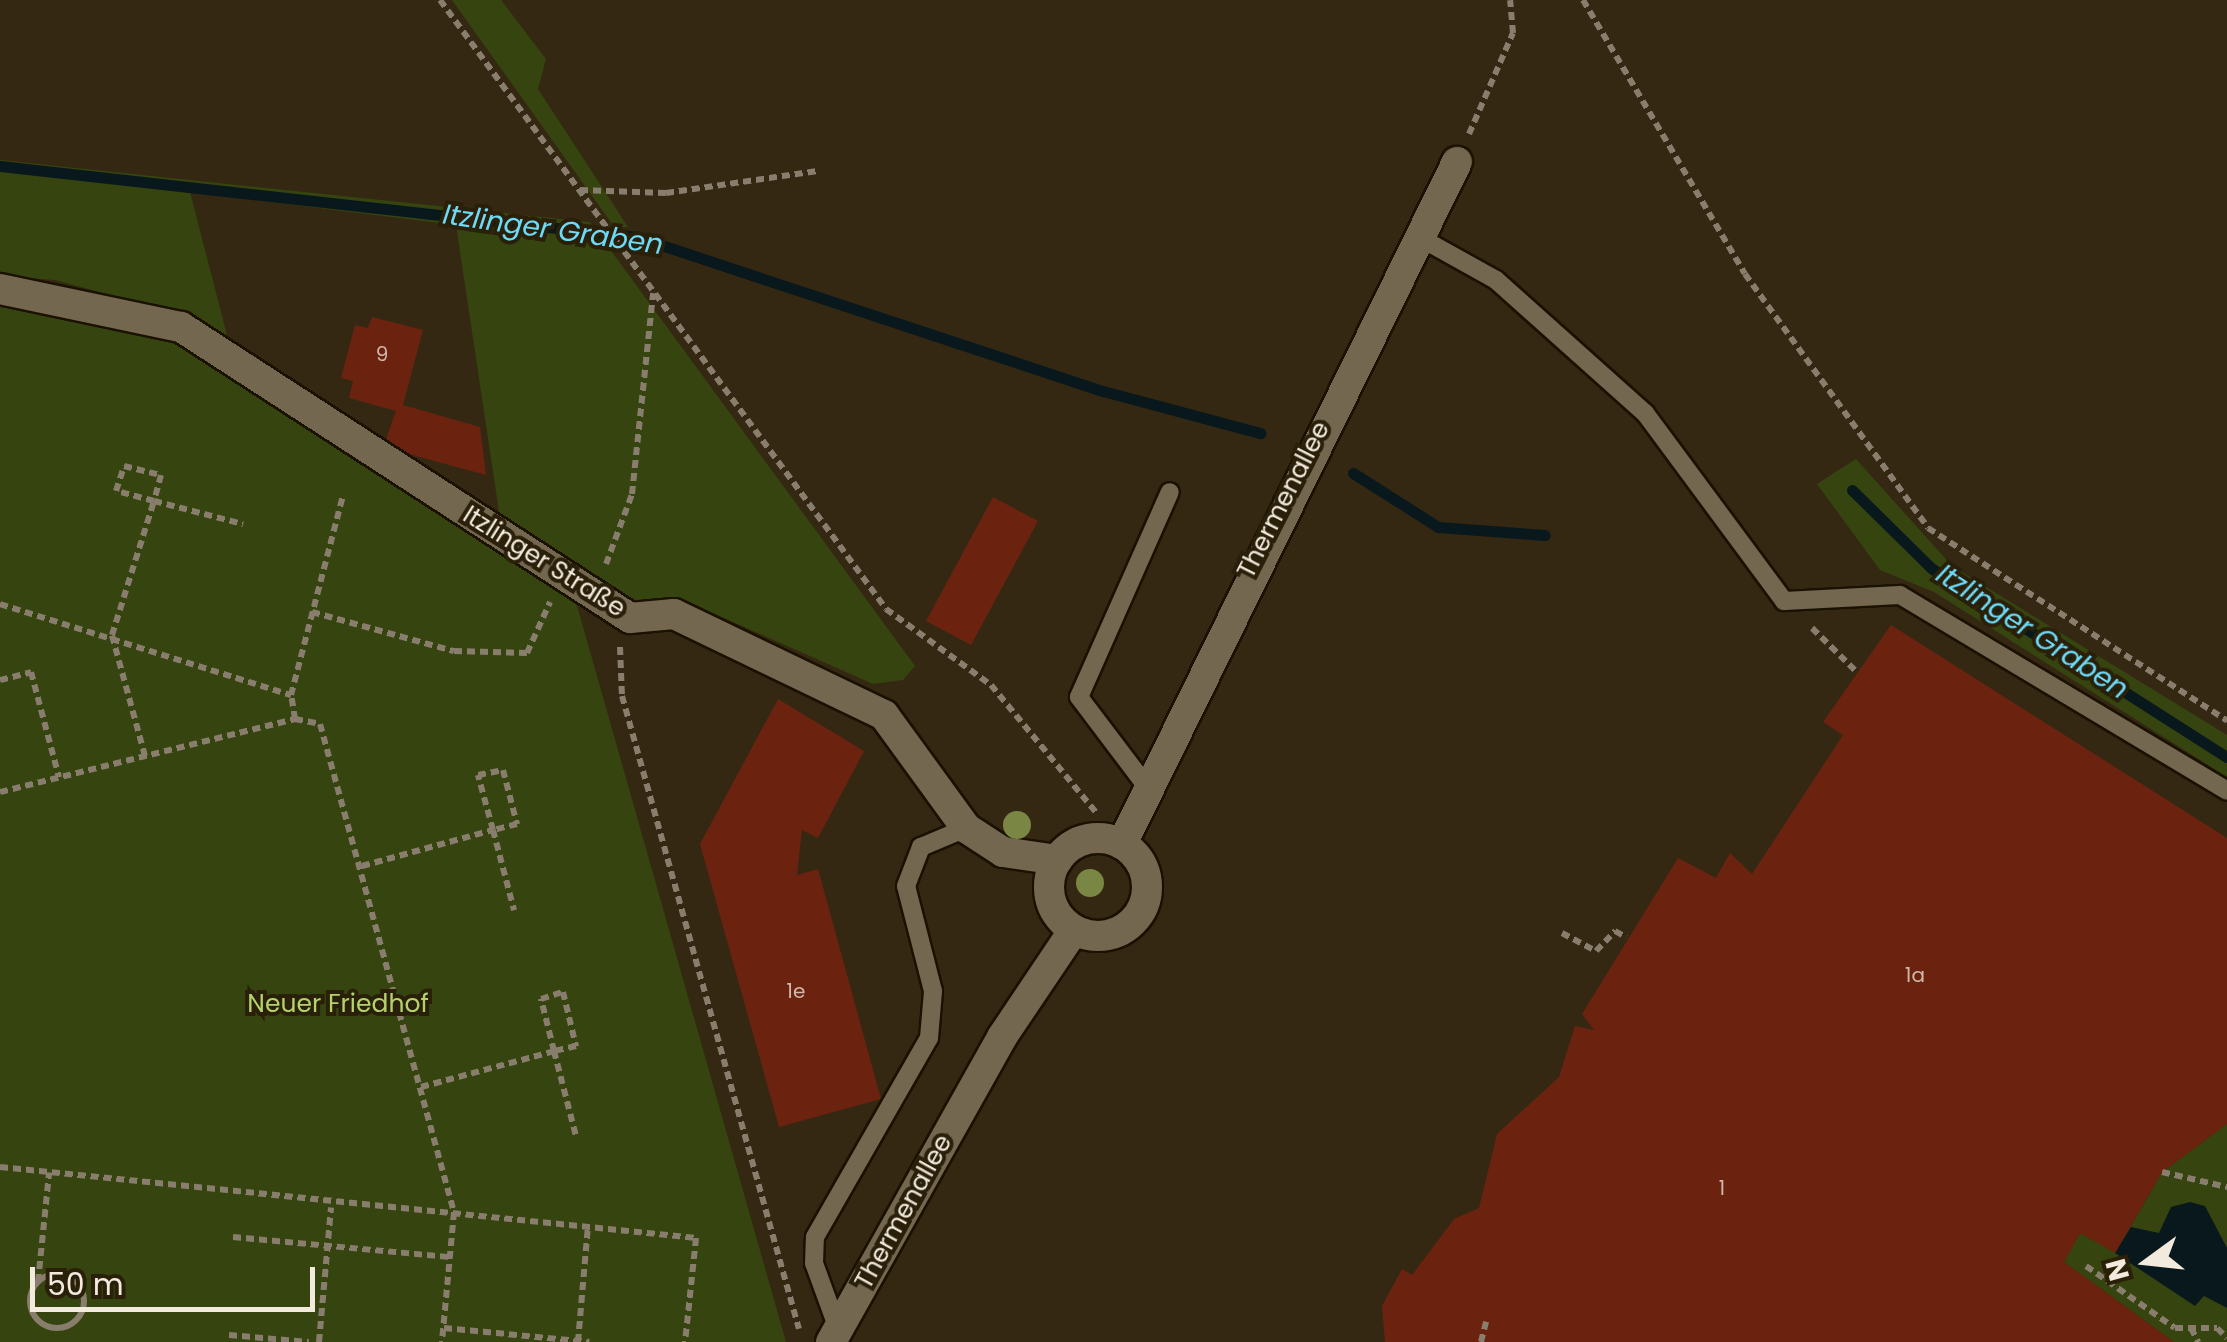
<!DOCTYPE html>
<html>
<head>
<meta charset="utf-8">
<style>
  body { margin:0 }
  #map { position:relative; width:2227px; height:1342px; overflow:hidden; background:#342813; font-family:Poppins,sans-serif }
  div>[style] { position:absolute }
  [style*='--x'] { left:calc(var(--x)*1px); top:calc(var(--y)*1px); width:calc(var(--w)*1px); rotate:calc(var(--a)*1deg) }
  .green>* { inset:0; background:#36450f }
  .water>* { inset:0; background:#09181c }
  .stream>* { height:11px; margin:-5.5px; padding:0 5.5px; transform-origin:5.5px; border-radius:5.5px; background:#09181c }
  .building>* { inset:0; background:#6b230f }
  .path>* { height:6px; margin-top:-3px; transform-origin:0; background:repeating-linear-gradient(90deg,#897e6d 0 8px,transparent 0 13px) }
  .path>.ring { margin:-3px; padding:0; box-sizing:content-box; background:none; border:6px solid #897e6d; border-radius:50% }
  .roads { filter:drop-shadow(2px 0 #1b1100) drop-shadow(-2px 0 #1b1100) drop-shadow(0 2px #1b1100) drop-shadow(0 -2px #1b1100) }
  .service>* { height:18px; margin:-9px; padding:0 9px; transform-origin:9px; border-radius:9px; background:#746750 }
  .minor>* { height:30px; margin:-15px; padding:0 15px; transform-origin:15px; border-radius:15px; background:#746750 }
  .minor>.ring { margin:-15px; padding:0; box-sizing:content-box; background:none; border:30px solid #746750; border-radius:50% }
  .trees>* { width:28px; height:28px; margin:-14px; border-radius:50%; background:#7a8643 }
  span { translate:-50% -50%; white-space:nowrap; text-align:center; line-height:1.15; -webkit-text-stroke:8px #2a1f09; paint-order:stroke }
  .number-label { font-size:20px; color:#d0b8aa }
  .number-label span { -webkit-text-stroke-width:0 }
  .street-label { font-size:25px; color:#f2eadd }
  .park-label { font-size:25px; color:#b3d36a }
  .water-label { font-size:28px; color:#6cdbfa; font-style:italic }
  .north { position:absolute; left:2097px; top:1212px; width:100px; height:100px; -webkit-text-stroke:8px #2a1f09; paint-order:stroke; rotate:255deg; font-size:28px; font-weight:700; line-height:40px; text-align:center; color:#f2eadd }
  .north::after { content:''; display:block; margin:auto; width:35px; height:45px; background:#f2eadd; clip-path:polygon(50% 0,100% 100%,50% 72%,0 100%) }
  .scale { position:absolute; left:30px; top:1267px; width:285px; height:45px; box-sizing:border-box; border:5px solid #f2eadd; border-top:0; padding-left:12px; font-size:30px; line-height:35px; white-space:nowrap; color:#f2eadd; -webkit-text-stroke:8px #2a1f09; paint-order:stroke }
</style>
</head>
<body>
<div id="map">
  <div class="green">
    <div style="clip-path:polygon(452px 0,501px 0,546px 59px,538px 89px,628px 227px,615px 228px)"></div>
    <div style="clip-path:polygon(0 160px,590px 222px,915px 666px,903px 680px,873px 684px,681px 599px,638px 607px,501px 525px,456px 225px,190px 192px,229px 343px,190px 316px,55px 280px,0 276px)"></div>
    <div style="clip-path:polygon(0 305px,182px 344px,574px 595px,786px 1342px,0 1342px)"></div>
    <div style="clip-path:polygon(1856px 459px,1952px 566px,2227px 735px,2227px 777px,1934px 592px,1880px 570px,1817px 484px)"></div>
    <div style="clip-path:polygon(2227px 1124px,2227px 1342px,2174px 1342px,2064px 1262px,2080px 1233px,2116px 1252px,2162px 1172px)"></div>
  </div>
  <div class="water">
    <div style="clip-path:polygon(2190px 1202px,2205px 1206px,2227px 1248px,2227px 1308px,2204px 1296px,2195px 1306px,2115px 1253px,2131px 1227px,2159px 1233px,2171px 1207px)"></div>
  </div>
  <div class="stream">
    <div style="--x:0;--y:166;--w:641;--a:6.36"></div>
    <div style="--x:637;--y:237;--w:491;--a:18.3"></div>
    <div style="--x:1103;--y:391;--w:163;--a:15"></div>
    <div style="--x:1353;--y:473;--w:101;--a:32.4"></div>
    <div style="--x:1438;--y:527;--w:107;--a:4.3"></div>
    <div style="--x:1852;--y:490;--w:111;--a:44.6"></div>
    <div style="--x:1931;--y:568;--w:351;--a:32.6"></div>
  </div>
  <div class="building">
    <div style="clip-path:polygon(372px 317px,423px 330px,403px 405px,480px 427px,486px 475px,383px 447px,396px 411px,349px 398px,353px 381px,341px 378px,355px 325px,368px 328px)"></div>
    <div style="clip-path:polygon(993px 497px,1038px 521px,971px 645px,926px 621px)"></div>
    <div style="clip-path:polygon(1891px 625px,2227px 838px,2227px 1124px,2162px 1172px,2115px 1253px,2080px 1233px,2064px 1262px,2174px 1342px,1385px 1342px,1382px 1306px,1402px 1269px,1412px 1275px,1454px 1219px,1479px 1208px,1497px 1134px,1559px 1077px,1575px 1026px,1594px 1030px,1582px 1014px,1678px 858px,1716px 878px,1730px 853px,1752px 874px,1843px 735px,1823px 722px)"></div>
    <div style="clip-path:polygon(778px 699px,864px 751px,818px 838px,802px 830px,797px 875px,818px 869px,881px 1099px,779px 1127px,700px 844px)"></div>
  </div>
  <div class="path">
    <div style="--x:440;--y:0;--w:755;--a:53.78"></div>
    <div style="--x:886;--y:609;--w:130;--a:35.9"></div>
    <div style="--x:991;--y:685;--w:168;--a:50.5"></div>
    <div style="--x:1583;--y:0;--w:318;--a:59.4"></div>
    <div style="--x:1745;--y:274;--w:313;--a:54.2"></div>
    <div style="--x:1928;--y:528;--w:356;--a:32.8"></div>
    <div style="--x:1469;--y:134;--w:110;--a:-66.5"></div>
    <div style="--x:1513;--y:33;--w:33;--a:-95"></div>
    <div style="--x:580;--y:190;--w:86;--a:2"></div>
    <div style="--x:666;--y:193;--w:153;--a:-8.3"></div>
    <div style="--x:124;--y:466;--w:38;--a:14"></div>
    <div style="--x:161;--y:475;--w:27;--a:105"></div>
    <div style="--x:154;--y:501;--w:39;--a:-165"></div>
    <div style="--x:116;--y:491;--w:26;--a:-72"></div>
    <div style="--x:606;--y:564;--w:75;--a:-69.6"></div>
    <div style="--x:632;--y:494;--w:202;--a:-84"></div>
    <div style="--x:0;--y:604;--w:305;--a:17.4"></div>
    <div style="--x:312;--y:612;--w:147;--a:15.4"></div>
    <div style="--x:454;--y:651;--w:73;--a:1.6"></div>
    <div style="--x:527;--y:653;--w:56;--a:-65.7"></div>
    <div style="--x:1812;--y:628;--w:64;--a:44.4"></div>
    <div style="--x:620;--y:647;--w:49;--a:87.7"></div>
    <div style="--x:622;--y:696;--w:657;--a:74.38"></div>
    <div style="--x:0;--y:680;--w:32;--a:-14"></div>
    <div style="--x:31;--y:672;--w:109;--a:75.1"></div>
    <div style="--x:295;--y:719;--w:24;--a:-99"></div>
    <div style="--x:291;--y:695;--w:207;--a:-75.4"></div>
    <div style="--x:145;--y:756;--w:125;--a:-105.3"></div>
    <div style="--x:112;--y:635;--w:140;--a:-72.6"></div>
    <div style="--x:154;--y:501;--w:92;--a:14.5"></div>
    <div style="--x:503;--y:770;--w:56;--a:75.5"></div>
    <div style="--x:517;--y:824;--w:25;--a:166"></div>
    <div style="--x:493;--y:830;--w:57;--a:-105.3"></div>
    <div style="--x:478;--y:775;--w:25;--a:-11"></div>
    <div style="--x:0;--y:792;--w:304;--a:-13.9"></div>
    <div style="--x:295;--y:719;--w:25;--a:11"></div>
    <div style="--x:320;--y:724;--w:506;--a:74.65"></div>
    <div style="--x:454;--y:1212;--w:131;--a:95.3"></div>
    <div style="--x:362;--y:866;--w:136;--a:-15.4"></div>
    <div style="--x:493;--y:830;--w:83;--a:75.3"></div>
    <div style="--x:1562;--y:933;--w:38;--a:28"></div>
    <div style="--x:1596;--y:951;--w:28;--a:-46"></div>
    <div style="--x:1615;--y:931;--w:13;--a:29"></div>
    <div style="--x:563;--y:992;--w:56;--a:76.5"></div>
    <div style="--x:576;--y:1046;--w:23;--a:167"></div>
    <div style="--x:554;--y:1051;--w:54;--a:-104"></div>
    <div style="--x:541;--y:999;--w:23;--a:-18"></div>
    <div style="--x:421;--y:1087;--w:138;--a:-15.1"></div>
    <div style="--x:554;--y:1051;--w:88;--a:75.5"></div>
    <div style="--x:0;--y:1167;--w:700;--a:5.82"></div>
    <div style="--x:696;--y:1238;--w:105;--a:96"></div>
    <div style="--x:2162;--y:1172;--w:67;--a:13"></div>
    <div style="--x:233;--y:1237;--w:218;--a:5.3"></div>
    <div style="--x:2086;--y:1266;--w:108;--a:34.9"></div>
    <div style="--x:2175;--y:1328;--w:42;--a:0"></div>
    <div style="--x:2217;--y:1328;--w:14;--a:45"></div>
    <div class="ring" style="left:30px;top:1274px;width:48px;height:48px"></div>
    <div style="--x:38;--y:1282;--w:110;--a:-84.2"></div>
    <div style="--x:444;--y:1328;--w:146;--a:5.5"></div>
    <div style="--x:2191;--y:1328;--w:16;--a:63"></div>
    <div style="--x:229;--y:1335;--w:80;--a:5"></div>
    <div style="--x:319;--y:1342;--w:135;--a:-84.9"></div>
    <div style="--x:578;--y:1342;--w:116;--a:-85.1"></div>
    <div style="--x:1481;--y:1342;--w:21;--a:-76"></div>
  </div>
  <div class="roads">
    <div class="service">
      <div style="--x:1417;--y:236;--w:90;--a:29.1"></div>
      <div style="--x:1496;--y:280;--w:200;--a:41.8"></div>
      <div style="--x:1645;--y:413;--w:234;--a:53.5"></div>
      <div style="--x:1784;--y:601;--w:116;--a:-3"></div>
      <div style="--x:1900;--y:595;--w:381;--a:30.9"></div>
      <div style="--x:1144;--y:783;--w:108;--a:-127.1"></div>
      <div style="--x:1079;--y:697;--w:224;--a:-66.1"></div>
      <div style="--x:838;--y:1329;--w:70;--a:-110"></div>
      <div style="--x:814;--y:1263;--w:26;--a:-88"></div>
      <div style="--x:815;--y:1237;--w:229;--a:-60.2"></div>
      <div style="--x:929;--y:1038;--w:47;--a:-85.1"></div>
      <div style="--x:933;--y:991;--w:108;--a:-104.4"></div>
      <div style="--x:906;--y:886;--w:42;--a:-69"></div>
      <div style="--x:921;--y:847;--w:49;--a:-22.9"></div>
    </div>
    <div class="minor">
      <div style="--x:0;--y:289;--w:185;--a:11.9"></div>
      <div style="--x:181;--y:327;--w:535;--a:32.95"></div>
      <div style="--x:630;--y:618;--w:44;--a:-5.2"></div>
      <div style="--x:674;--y:614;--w:233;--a:25.7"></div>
      <div style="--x:884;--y:715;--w:140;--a:54"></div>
      <div style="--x:966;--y:828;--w:44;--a:33"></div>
      <div style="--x:1003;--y:852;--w:55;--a:8.4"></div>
      <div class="ring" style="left:1049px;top:838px;width:68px;height:68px"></div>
      <div style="--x:1122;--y:844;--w:760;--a:-63.84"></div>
      <div style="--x:831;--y:1342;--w:350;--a:-60.7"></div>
      <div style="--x:1002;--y:1037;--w:129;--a:-56.1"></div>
    </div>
  </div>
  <div class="trees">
    <div style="left:1017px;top:825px"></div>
    <div style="left:1090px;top:883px"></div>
  </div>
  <div class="number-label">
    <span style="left:382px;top:354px">9</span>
    <span style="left:1915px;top:975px">1a</span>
    <span style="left:796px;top:991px">1e</span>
    <span style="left:1722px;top:1188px">1</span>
  </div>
  <div class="street-label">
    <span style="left:1284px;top:500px;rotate:-63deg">Thermenallee</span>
    <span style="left:544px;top:562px;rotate:32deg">Itzlinger Straße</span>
    <span style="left:904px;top:1212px;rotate:-61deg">Thermenallee</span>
  </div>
  <div class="park-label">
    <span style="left:338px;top:1004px">Neuer Friedhof</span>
  </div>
  <div class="water-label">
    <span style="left:553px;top:230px;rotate:8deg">Itzlinger Graben</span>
    <span style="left:2032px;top:632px;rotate:33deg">Itzlinger Graben</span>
  </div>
  <div class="north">N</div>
  <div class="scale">50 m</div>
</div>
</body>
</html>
